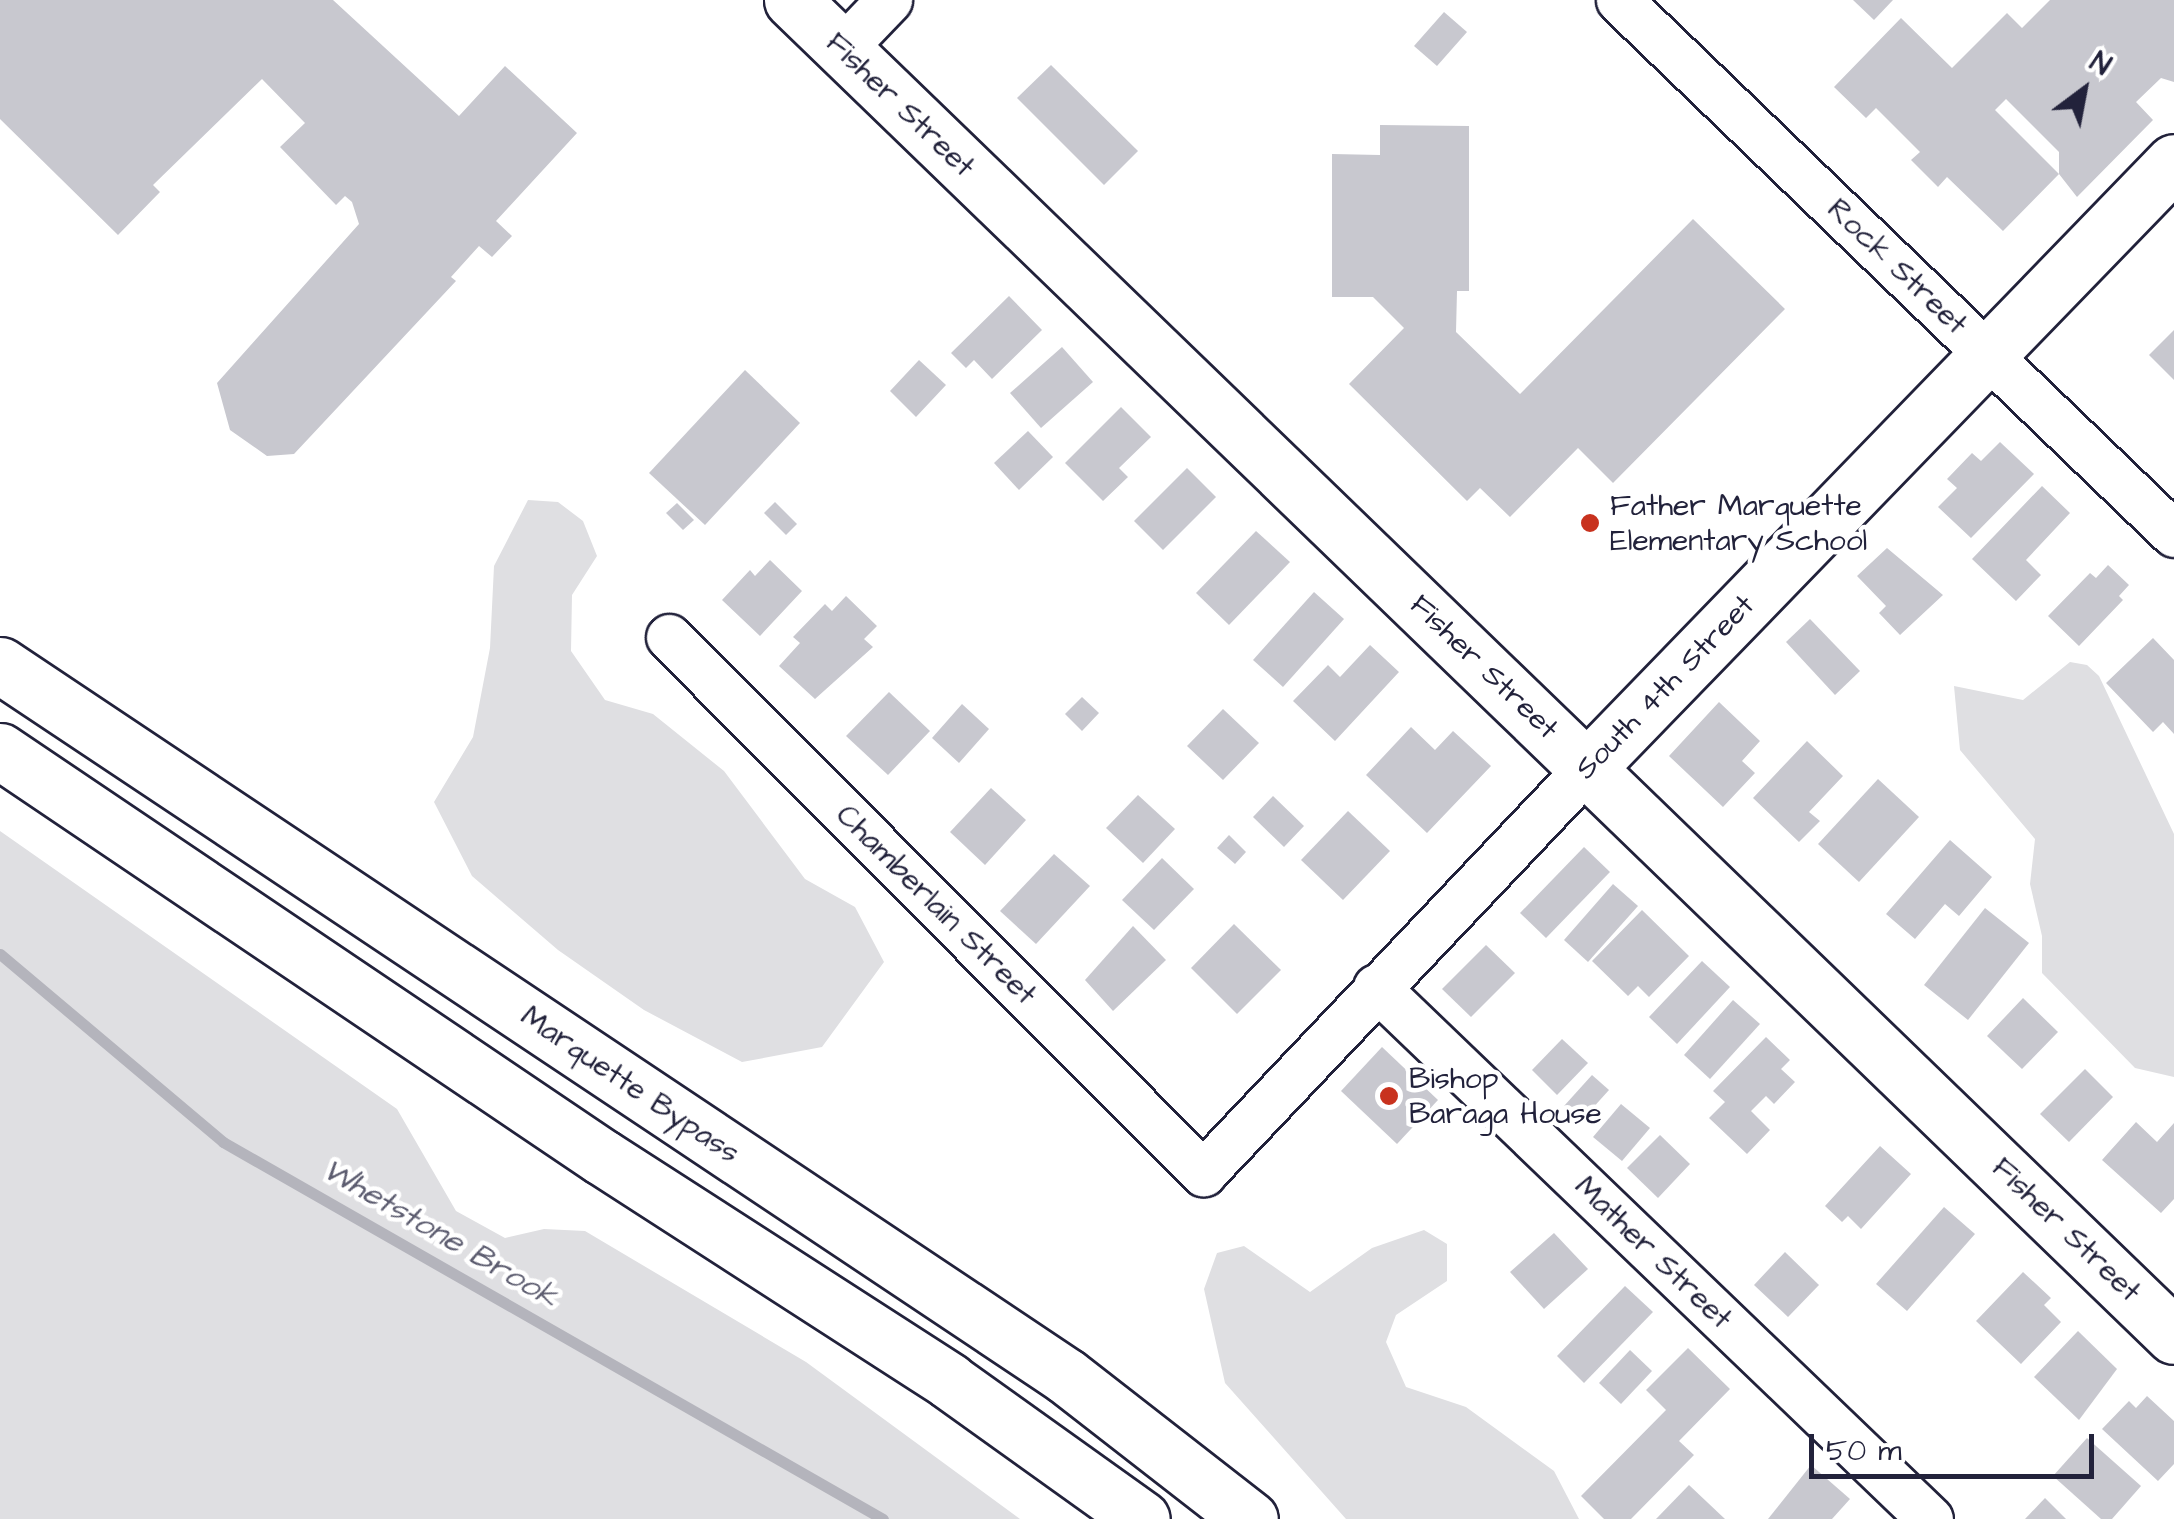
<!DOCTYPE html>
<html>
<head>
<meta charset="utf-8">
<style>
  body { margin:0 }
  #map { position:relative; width:2174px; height:1519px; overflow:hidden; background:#fff; font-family:"Architects Daughter",sans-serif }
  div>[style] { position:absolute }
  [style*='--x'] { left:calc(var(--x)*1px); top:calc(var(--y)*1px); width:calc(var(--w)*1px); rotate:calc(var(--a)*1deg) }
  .green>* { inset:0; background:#dfdfe2 }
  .stream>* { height:11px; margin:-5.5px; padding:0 5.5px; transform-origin:5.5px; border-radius:5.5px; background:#b4b4bc }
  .building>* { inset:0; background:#c8c8cf }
  .roads { filter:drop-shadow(2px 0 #22223b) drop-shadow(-2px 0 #22223b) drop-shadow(0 2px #22223b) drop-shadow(0 -2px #22223b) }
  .minor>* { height:45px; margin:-22.5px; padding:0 22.5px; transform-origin:22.5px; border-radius:22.5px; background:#fff }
  .tertiary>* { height:55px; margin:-27.5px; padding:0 27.5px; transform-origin:27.5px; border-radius:27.5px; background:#fff }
  .trunk>* { height:55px; margin:-27.5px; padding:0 27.5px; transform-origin:27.5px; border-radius:27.5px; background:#fff }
  .dots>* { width:28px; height:28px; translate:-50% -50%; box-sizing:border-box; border:5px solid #fff; border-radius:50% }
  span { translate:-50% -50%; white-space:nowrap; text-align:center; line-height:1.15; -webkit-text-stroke:9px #fff; paint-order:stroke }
  .street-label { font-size:30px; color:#22223b }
  .poi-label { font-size:30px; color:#22223b }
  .left { translate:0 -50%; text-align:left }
  .water-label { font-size:32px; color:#5c5c6f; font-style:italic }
  .north { position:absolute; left:2034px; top:40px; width:100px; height:100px; -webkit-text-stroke:8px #fff; paint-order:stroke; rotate:32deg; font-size:28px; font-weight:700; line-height:40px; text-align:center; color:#22223b }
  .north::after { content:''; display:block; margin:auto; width:35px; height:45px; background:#22223b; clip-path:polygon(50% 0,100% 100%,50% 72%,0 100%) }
  .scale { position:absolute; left:1809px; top:1434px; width:285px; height:45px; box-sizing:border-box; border:5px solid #22223b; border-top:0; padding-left:12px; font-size:30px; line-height:35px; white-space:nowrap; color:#22223b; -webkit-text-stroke:8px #fff; paint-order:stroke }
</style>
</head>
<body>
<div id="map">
  <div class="green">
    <div style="clip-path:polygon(528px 500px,558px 502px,583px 521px,597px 556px,572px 595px,571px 651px,605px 700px,653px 714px,724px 771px,805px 879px,855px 907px,884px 962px,822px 1047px,742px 1062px,644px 1010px,558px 950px,472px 876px,434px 802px,473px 737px,490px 648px,494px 566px)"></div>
    <div style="clip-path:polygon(2070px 662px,2087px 665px,2099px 676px,2174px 834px,2174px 1077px,2135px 1068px,2042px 973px,2042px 936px,2030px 884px,2035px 839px,1960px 750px,1954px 686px,2023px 700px)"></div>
    <div style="clip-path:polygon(0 831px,397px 1109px,456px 1211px,505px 1238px,544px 1229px,585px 1231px,806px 1362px,1020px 1519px,0 1519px)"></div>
    <div style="clip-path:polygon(1424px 1230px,1447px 1244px,1447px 1281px,1396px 1315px,1386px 1342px,1406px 1387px,1466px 1407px,1554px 1471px,1579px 1519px,1346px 1519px,1225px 1383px,1204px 1289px,1217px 1253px,1244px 1246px,1310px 1292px,1372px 1248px)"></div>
  </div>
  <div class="stream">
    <div style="--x:0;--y:954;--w:292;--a:40.1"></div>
    <div style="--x:223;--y:1142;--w:760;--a:29.74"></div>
  </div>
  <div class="building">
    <div style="clip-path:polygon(0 0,333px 0,459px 116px,505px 66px,577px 133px,496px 221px,512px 236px,492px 257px,479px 246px,451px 277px,456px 281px,294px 454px,267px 456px,230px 430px,217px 383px,359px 224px,352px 202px,345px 196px,336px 205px,280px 147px,305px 123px,262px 79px,153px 185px,160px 192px,118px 235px,0 119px)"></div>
    <div style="clip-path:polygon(1853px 0,1893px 0,1874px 20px)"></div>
    <div style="clip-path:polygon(2050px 0,2174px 0,2174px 82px,2161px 78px,2136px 102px,2153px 120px,2077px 197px,2059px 174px,2059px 152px,2006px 99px,1995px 110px,2059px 174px,2003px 231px,1947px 177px,1938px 187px,1911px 160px,1920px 152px,1876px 108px,1866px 118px,1834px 87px,1901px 18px,1952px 68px,2007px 13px,2022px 28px)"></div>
    <div style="clip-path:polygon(1444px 12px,1467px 32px,1437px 66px,1414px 46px)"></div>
    <div style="clip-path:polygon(1051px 65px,1138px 151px,1104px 185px,1017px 98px)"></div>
    <div style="clip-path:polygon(1380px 125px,1469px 126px,1469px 291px,1457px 291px,1456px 332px,1520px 394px,1693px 219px,1785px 309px,1613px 483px,1578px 448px,1510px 517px,1480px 488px,1467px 501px,1349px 384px,1404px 328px,1373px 297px,1332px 297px,1332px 154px,1380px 155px)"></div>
    <div style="clip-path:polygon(1009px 296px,1042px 330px,992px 379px,974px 360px,966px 368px,951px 353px)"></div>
    <div style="clip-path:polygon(2174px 330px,2174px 380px,2149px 355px)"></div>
    <div style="clip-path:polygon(1062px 347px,1093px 382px,1041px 428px,1010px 393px)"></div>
    <div style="clip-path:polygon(919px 360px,946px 385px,916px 417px,890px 391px)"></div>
    <div style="clip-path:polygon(745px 370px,800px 423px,705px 525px,649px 473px)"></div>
    <div style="clip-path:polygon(1121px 407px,1151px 437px,1119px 468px,1128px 477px,1103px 501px,1065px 463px)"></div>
    <div style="clip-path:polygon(1028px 431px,1053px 457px,1019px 490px,994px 463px)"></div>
    <div style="clip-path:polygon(2000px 442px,2034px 474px,1971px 538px,1938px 507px,1957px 488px,1947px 479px,1972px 453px,1981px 461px)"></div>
    <div style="clip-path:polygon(1187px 468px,1216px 497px,1163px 550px,1134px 521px)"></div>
    <div style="clip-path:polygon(2042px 486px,2070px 513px,2026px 560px,2041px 575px,2016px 601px,1972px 559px)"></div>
    <div style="clip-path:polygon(775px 502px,797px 524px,786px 535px,764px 513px)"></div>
    <div style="clip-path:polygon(677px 503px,694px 520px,683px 530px,666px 513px)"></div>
    <div style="clip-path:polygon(1256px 531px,1290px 562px,1229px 625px,1196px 593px)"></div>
    <div style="clip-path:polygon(1887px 548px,1943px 595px,1900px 635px,1879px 613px,1886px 606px,1857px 576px)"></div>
    <div style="clip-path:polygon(770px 560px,802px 591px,760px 636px,722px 600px,750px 570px,755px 576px)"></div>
    <div style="clip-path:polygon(2108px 565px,2129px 585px,2119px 596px,2123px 600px,2079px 646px,2048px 616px,2090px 573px,2096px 578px)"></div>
    <div style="clip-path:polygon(1314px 592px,1344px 619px,1283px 687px,1253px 660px)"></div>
    <div style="clip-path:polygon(846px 596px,877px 626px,864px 639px,873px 647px,815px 699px,779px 666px,800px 643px,793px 637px,825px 604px,832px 611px)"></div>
    <div style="clip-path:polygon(1810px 619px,1860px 671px,1835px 695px,1786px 642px)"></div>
    <div style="clip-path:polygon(2153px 638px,2174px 660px,2174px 734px,2163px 722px,2153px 732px,2106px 683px)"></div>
    <div style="clip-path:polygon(1370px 645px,1399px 672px,1335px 741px,1293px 701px,1328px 665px,1340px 677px)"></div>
    <div style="clip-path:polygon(889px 692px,930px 731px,888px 775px,846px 736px)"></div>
    <div style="clip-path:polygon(1082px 697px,1099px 713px,1082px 731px,1065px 714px)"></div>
    <div style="clip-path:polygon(1719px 702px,1760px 741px,1742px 761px,1755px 773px,1723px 807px,1669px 756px)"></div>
    <div style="clip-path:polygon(962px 704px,989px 729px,959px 763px,932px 738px)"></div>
    <div style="clip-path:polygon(1223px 709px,1259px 743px,1223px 780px,1187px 746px)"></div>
    <div style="clip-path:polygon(1411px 727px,1435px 750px,1453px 731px,1491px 766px,1427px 833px,1366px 775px)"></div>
    <div style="clip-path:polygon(1807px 741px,1843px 776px,1809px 812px,1820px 821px,1799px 842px,1753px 798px)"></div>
    <div style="clip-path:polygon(1878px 779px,1919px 817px,1859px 882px,1818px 844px)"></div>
    <div style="clip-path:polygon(991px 788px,1026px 820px,985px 865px,950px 832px)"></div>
    <div style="clip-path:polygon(1138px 795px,1175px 829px,1143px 863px,1106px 828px)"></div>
    <div style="clip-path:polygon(1273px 796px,1304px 826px,1284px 847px,1253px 817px)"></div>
    <div style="clip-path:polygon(1348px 811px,1390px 851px,1343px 900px,1301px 860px)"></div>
    <div style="clip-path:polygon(1229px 835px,1246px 852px,1235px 864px,1217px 848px)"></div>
    <div style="clip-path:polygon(1950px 840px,1992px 877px,1959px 916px,1945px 904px,1915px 939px,1886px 914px)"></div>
    <div style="clip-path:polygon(1584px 847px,1610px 872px,1546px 938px,1520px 913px)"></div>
    <div style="clip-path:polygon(1054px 854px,1090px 886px,1036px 944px,1000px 911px)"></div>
    <div style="clip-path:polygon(1162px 858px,1194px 889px,1154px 930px,1122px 900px)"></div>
    <div style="clip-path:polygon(1613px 884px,1638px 906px,1588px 962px,1564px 940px)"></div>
    <div style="clip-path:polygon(1985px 908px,2029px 943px,1968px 1020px,1924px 985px)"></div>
    <div style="clip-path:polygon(1642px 910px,1689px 956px,1649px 997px,1638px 986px,1628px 996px,1592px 961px)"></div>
    <div style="clip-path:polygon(1234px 924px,1281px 970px,1237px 1014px,1191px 968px)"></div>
    <div style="clip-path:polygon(1133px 926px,1166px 960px,1113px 1011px,1085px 980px)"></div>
    <div style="clip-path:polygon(1486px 945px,1515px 973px,1471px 1017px,1442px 989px)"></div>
    <div style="clip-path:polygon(1702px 961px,1730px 987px,1677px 1044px,1649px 1017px)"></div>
    <div style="clip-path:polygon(2023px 998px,2058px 1032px,2022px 1069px,1987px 1036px)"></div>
    <div style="clip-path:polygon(1733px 1000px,1760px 1024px,1710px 1079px,1684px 1055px)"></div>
    <div style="clip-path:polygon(1766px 1037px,1790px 1060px,1781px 1069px,1795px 1082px,1774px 1104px,1766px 1096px,1751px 1111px,1770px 1130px,1747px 1154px,1709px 1118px,1725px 1102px,1713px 1091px)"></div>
    <div style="clip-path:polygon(1562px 1039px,1588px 1063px,1557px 1095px,1532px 1070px)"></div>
    <div style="clip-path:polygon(1382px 1047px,1438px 1100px,1397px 1144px,1341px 1091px)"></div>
    <div style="clip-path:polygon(2085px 1069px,2113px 1097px,2069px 1142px,2040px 1114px)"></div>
    <div style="clip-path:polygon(1592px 1075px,1609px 1090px,1581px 1121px,1564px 1106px)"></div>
    <div style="clip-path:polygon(1621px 1104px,1650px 1128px,1622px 1161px,1593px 1137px)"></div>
    <div style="clip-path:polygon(2136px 1122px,2157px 1142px,2174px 1123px,2174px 1199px,2161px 1213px,2102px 1160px)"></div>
    <div style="clip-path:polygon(1660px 1135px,1690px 1164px,1658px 1198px,1627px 1168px)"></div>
    <div style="clip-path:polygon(1880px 1146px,1911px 1174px,1861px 1229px,1848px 1216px,1842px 1222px,1825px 1206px)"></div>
    <div style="clip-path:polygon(1944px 1207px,1975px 1234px,1907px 1311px,1876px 1284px)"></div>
    <div style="clip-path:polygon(1554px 1233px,1588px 1269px,1544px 1309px,1510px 1272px)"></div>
    <div style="clip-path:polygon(1785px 1252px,1819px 1285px,1788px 1317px,1754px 1285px)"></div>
    <div style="clip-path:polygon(2023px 1272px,2051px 1298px,2044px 1305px,2061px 1322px,2021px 1364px,1976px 1321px)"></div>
    <div style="clip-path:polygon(1625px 1286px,1653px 1312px,1584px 1383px,1557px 1356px)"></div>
    <div style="clip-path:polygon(2078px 1331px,2117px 1369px,2079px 1420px,2034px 1377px)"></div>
    <div style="clip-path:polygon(1688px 1348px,1730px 1389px,1679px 1441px,1694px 1455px,1631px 1519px,1604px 1519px,1581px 1496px,1666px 1410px,1646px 1390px)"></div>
    <div style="clip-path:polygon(1630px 1350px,1652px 1371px,1621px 1404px,1599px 1383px)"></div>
    <div style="clip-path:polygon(2147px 1396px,2174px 1421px,2174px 1464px,2158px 1481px,2102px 1429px,2129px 1401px,2136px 1408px)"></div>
    <div style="clip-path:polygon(2087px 1438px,2141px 1486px,2112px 1519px,2101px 1519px,2053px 1476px)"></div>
    <div style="clip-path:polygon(1811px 1465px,1850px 1499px,1832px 1519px,1768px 1519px)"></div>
    <div style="clip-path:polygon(1689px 1485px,1725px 1519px,1656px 1519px)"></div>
    <div style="clip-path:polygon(2045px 1498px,2066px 1519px,2025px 1519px)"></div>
  </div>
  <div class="roads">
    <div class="minor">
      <div style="--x:1619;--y:0;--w:770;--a:43.9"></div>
      <div style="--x:842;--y:49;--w:68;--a:-46.2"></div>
      <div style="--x:669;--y:637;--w:757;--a:45.11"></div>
      <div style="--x:1203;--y:1173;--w:560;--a:-46.52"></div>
      <div style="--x:1376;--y:987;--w:768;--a:43.84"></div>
    </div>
    <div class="tertiary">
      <div style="--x:792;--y:0;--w:1922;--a:44.03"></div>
      <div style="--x:1588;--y:767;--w:842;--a:-45.91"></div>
    </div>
    <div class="trunk">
      <div style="--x:0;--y:665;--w:1281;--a:33.7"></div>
      <div style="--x:1066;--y:1376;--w:233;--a:37.9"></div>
      <div style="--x:0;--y:751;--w:726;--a:34"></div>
      <div style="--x:602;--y:1157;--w:413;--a:32.8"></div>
      <div style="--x:949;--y:1381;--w:237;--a:35.6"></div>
    </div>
  </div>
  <div class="dots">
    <div style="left:1590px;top:523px;background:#c8321e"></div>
    <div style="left:1389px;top:1096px;background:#c8321e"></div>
  </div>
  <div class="street-label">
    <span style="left:900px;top:105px;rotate:44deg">Fisher Street</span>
    <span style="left:1897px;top:267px;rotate:44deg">Rock Street</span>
    <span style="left:1484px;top:667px;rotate:44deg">Fisher Street</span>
    <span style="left:1665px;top:687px;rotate:-46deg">South 4th Street</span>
    <span style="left:936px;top:905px;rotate:45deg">Chamberlain Street</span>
    <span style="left:630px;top:1085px;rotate:34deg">Marquette Bypass</span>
    <span style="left:2066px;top:1230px;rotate:44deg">Fisher Street</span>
    <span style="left:1653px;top:1253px;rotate:44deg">Mather Street</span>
  </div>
  <div class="poi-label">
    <span class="left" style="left:1610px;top:523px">Father Marquette<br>Elementary School</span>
    <span class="left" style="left:1409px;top:1096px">Bishop<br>Baraga House</span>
  </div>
  <div class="water-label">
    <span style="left:440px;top:1234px;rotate:30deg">Whetstone Brook</span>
  </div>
  <div class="north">N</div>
  <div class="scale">50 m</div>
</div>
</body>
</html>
